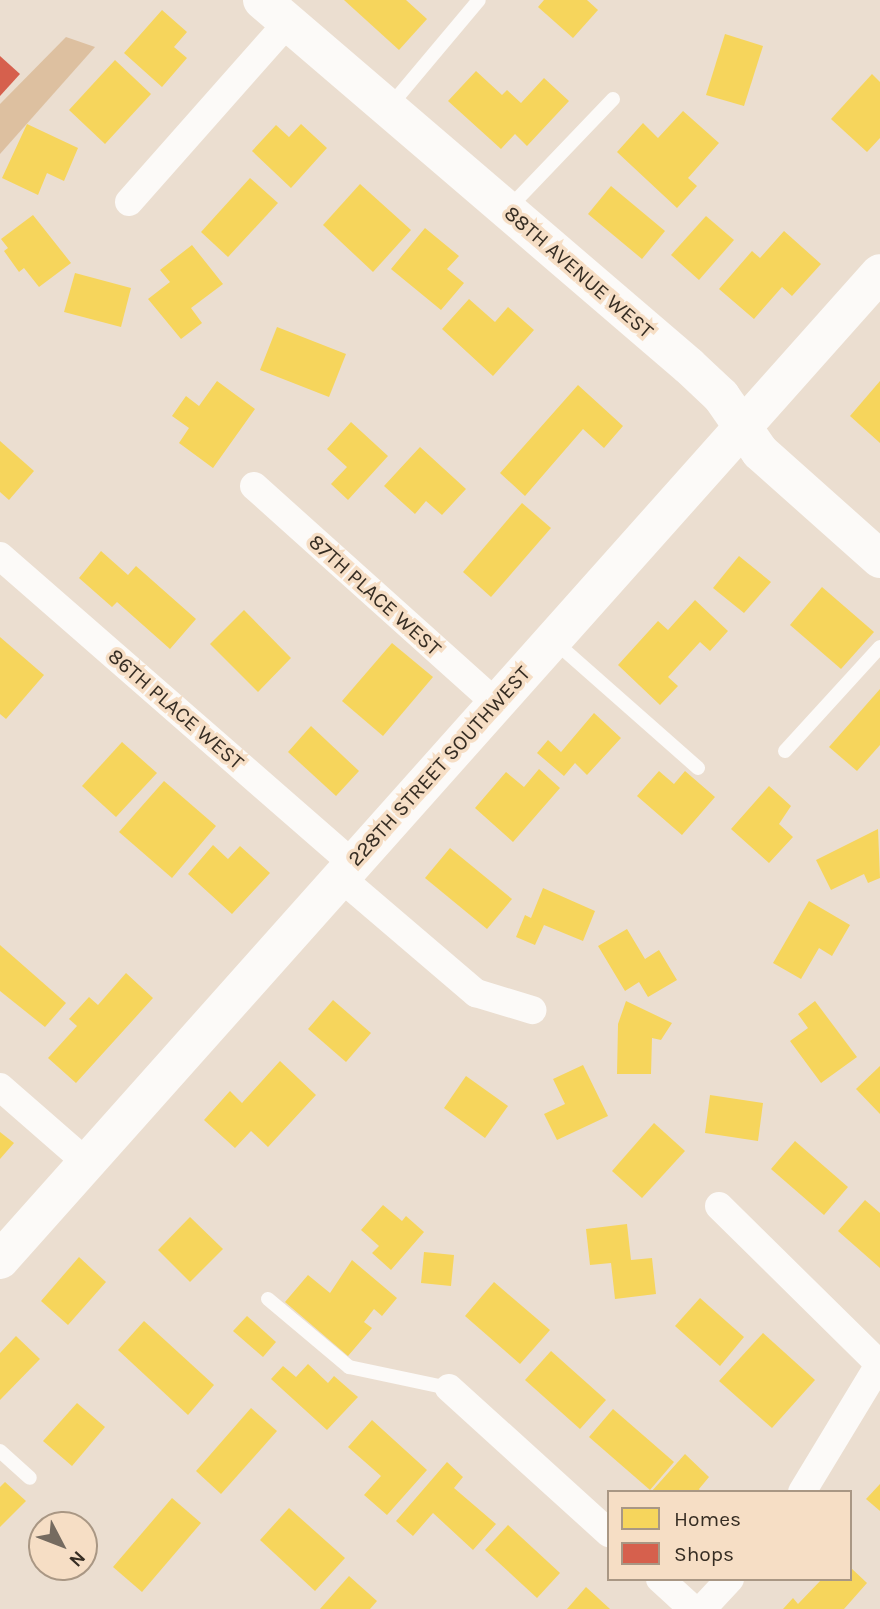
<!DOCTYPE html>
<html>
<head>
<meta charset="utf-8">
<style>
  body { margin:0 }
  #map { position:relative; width:880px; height:1609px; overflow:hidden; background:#ebded0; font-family:Karla,sans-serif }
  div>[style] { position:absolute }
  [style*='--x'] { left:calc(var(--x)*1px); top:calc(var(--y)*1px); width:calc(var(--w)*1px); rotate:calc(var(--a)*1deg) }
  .green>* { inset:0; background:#ddc0a0 }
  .homes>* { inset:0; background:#f6d55c }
  .shops>* { inset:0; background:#d6604d }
  .lane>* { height:14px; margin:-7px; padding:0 7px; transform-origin:7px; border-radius:7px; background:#fcfaf8 }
  .street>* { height:28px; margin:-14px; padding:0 14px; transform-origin:14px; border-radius:14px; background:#fcfaf8 }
  .secondary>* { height:38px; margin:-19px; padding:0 19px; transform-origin:19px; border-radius:19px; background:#fcfaf8 }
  span { translate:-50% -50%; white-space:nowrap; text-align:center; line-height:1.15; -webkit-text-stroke:7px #f6dec5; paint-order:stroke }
  .street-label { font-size:21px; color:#362d23 }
  .legend { position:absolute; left:607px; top:1490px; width:245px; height:91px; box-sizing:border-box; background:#f6dec5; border:2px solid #a99784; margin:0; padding:9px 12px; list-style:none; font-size:21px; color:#362d23 }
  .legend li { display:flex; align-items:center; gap:14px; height:35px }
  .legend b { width:35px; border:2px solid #a99784 }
  .north { position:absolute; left:28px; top:1511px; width:70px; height:70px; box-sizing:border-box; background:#f6dec5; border:2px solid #a99784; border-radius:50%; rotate:132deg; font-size:19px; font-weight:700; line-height:28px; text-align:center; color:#362d23 }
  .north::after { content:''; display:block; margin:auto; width:24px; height:32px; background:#756b60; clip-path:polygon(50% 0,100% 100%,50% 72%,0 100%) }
</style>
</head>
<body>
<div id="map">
  <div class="green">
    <div style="clip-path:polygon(66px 37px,95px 47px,0 154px,0 104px)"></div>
  </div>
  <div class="homes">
    <div style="clip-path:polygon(344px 0,406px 0,427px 19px,399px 50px)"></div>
    <div style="clip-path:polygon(544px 0,587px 0,598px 10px,573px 38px,538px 7px)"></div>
    <div style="clip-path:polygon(162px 10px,187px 32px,174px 47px,187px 58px,162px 87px,124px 53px)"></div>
    <div style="clip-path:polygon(725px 34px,763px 46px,744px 106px,706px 95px)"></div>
    <div style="clip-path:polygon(115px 60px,151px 94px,105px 144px,69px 110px)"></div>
    <div style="clip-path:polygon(476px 71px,502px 95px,507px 90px,521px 103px,544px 78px,569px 101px,527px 146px,515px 134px,501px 149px,448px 101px)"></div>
    <div style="clip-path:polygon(872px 74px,880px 82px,880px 138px,867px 152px,831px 119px)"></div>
    <div style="clip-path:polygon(683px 111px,719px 143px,688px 178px,697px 186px,677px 208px,617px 152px,643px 123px,658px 138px)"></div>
    <div style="clip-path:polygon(27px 124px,78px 148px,64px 181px,47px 173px,38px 195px,2px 178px)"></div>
    <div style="clip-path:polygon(301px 124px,327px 148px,291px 188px,252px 151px,276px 125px,289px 137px)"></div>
    <div style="clip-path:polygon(250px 178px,278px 203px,228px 257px,201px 232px)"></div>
    <div style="clip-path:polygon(360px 184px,411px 230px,373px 272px,323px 225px)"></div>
    <div style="clip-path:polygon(611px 186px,665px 231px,642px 259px,588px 214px)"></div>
    <div style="clip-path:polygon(33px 215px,71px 263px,39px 287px,24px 268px,19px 272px,4px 251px,8px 248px,1px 239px)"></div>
    <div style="clip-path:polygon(706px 216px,734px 240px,699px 280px,671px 255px)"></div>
    <div style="clip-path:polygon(425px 228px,459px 256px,447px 269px,464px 283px,441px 310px,391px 269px)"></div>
    <div style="clip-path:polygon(784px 231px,821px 264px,792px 296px,782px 287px,754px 319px,719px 289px,752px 251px,760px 258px)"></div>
    <div style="clip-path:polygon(192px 245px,223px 284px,191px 308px,202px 323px,181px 339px,148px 299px,170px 282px,160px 270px)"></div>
    <div style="clip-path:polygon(75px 273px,131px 288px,121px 327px,64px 312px)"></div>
    <div style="clip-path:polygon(469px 299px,495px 322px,508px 307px,534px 330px,493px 376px,442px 329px)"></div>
    <div style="clip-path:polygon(277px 327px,346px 354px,329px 397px,260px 370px)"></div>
    <div style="clip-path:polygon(217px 381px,255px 409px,213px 468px,179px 443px,189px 428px,172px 416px,186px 396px,199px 406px)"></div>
    <div style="clip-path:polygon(880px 381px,880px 443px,850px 416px)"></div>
    <div style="clip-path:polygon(578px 385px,623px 426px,604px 448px,583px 429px,525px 496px,500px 473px)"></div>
    <div style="clip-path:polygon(351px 422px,388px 456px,348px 500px,331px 484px,347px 467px,327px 449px)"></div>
    <div style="clip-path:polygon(0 441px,34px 471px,9px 500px,0 492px)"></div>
    <div style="clip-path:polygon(420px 447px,466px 489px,442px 515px,426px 501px,415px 514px,384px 486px)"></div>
    <div style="clip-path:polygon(522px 503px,551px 528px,491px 597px,463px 572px)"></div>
    <div style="clip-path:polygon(101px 551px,128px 575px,136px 566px,196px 619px,170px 649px,117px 602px,112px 607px,79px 578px)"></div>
    <div style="clip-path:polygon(739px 556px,771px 582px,744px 613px,713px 588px)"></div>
    <div style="clip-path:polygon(822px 587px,874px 632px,841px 669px,790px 625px)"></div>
    <div style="clip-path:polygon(695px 600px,728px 631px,710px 651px,700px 642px,668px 677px,678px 686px,660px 705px,618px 665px,658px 621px,668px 630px)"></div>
    <div style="clip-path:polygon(244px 610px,291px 658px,258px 692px,210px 644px)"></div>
    <div style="clip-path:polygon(0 637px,44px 675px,6px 719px,0 714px)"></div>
    <div style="clip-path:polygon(392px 643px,433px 677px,383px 736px,342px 701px)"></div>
    <div style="clip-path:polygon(880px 689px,880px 745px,857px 771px,829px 747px)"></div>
    <div style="clip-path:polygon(594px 713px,621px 738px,587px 775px,575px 763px,564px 776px,537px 753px,548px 740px,561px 752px)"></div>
    <div style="clip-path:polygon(311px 726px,359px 771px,336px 796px,288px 752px)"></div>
    <div style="clip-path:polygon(122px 742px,157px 773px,116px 817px,82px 786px)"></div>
    <div style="clip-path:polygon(539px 769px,560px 788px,513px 842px,475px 808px,506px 772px,524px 787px)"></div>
    <div style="clip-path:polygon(659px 771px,674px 784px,685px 771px,715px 797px,682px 835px,637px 796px)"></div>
    <div style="clip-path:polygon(164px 781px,216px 826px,172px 878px,119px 832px)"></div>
    <div style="clip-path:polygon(769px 786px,791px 806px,779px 824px,793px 837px,769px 863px,731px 829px)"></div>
    <div style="clip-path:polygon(878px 829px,880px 878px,868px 883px,864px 874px,831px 890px,816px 860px)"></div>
    <div style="clip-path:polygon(213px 845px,228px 859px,240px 846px,270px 873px,232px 914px,188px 874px)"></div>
    <div style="clip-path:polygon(450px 848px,512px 899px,487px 929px,425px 878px)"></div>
    <div style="clip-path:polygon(543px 888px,595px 911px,583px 941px,544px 925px,535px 945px,516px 937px,525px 915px,531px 918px)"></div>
    <div style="clip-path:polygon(809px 901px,850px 925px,832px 956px,819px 948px,801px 979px,773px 963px)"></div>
    <div style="clip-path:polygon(627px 929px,645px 959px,659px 950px,677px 980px,648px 997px,639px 982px,625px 991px,598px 946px)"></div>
    <div style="clip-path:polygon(0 945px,66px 1003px,45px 1027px,0 991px)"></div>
    <div style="clip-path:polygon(126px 973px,153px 998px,76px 1083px,48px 1058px,77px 1026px,69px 1019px,89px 997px,98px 1005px)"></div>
    <div style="clip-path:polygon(333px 1000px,371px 1033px,346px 1062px,308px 1029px)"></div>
    <div style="clip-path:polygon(626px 1001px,672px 1023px,661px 1040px,652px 1038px,651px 1074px,617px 1074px,618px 1024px)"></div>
    <div style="clip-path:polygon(815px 1001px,857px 1057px,821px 1083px,790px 1041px,808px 1028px,798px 1014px)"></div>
    <div style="clip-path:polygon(280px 1061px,316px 1095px,268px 1147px,251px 1131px,235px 1148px,204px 1120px,230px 1091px,242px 1103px)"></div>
    <div style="clip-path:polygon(583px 1065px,608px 1116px,557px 1140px,544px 1114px,565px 1104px,553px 1079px)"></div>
    <div style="clip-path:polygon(880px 1066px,880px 1114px,856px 1089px)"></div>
    <div style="clip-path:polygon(466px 1076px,508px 1106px,485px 1138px,444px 1108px)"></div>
    <div style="clip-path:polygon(710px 1095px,763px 1103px,758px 1141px,705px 1133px)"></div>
    <div style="clip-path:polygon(654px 1123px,685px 1151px,642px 1198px,612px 1171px)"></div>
    <div style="clip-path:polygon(0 1132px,14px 1143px,0 1159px)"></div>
    <div style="clip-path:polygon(795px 1141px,848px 1187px,824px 1215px,771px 1169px)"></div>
    <div style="clip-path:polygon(865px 1200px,880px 1213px,880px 1268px,838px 1231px)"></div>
    <div style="clip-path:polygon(383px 1205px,402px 1221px,406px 1216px,424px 1232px,391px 1270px,372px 1253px,379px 1246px,361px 1230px)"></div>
    <div style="clip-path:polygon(190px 1217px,223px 1249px,190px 1282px,158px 1250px)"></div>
    <div style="clip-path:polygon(627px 1224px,631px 1260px,652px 1258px,656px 1294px,615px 1299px,611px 1263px,590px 1265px,586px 1229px)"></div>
    <div style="clip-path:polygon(424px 1252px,454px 1255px,451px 1286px,421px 1283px)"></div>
    <div style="clip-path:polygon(79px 1257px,106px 1282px,68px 1325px,41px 1301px)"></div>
    <div style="clip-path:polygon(352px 1260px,397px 1298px,382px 1316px,374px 1309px,364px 1322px,372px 1328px,348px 1356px,285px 1302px,308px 1275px,330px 1293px)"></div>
    <div style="clip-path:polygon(494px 1282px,550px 1330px,520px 1364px,465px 1316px)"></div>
    <div style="clip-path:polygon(700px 1298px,744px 1337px,720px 1366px,675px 1326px)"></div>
    <div style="clip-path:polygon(247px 1316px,276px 1342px,263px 1357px,233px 1331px)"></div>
    <div style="clip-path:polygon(144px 1321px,214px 1385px,188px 1415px,118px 1350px)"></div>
    <div style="clip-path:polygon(763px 1333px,815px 1380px,772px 1428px,719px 1381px)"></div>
    <div style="clip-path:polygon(16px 1336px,40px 1359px,0 1400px,0 1353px)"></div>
    <div style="clip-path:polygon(551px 1351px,606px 1400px,580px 1429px,525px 1380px)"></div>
    <div style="clip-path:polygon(308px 1364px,328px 1383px,334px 1376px,358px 1397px,327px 1430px,271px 1379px,283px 1366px,296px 1377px)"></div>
    <div style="clip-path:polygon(77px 1403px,105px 1427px,72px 1466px,43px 1441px)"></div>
    <div style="clip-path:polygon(251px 1408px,277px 1431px,221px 1494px,196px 1471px)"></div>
    <div style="clip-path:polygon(613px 1409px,674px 1462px,650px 1490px,589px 1437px)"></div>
    <div style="clip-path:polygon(372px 1420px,427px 1470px,387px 1515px,364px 1495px,381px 1476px,348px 1447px)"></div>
    <div style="clip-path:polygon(685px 1454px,709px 1477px,699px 1489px,701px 1492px,651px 1492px)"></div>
    <div style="clip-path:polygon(447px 1462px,463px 1477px,454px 1488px,496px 1524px,473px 1550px,433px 1513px,413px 1536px,396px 1521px)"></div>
    <div style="clip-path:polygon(5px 1482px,26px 1501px,0 1527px,0 1487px)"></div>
    <div style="clip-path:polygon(880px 1484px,880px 1511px,866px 1499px)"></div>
    <div style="clip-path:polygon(172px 1498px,201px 1523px,142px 1592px,113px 1567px)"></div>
    <div style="clip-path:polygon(289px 1508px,345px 1558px,315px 1591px,260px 1540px)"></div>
    <div style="clip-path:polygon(508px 1525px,560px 1573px,537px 1598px,485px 1550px)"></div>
    <div style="clip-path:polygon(850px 1567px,867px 1583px,844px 1609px,783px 1609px,793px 1598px,798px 1604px,822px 1579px,850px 1579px)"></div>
    <div style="clip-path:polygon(349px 1576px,377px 1601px,370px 1609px,320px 1609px)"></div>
    <div style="clip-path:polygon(586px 1587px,610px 1609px,567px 1609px)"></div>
  </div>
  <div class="shops">
    <div style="clip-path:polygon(0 56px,20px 74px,0 96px)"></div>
  </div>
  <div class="lane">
    <div style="--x:390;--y:106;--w:138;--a:-50"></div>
    <div style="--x:508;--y:209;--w:152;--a:-46.3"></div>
    <div style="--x:554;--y:641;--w:192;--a:41.4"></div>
    <div style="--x:785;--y:751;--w:141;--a:-47.6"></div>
    <div style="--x:268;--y:1299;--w:106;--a:40"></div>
    <div style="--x:349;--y:1367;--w:102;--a:11.9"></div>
    <div style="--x:0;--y:1451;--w:40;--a:42"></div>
  </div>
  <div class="street">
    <div style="--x:129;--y:202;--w:240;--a:-48.5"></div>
    <div style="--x:254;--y:486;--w:325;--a:41.9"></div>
    <div style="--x:0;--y:556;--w:467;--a:41.1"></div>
    <div style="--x:340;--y:877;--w:179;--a:40.5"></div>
    <div style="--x:476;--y:993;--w:59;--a:16.9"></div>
    <div style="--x:0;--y:1087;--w:116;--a:41.1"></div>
    <div style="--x:719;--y:1206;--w:226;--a:44.6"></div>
    <div style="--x:449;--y:1388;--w:216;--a:42.2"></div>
    <div style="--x:802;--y:1492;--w:151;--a:-58.8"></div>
    <div style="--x:660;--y:1579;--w:45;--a:42.3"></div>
    <div style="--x:702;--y:1609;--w:41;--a:-47"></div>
  </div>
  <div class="secondary">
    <div style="--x:262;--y:0;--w:562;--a:40.6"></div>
    <div style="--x:689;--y:366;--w:44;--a:43.2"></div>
    <div style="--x:721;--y:396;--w:68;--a:55.1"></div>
    <div style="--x:760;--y:452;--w:161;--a:41.7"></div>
    <div style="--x:0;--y:1260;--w:1322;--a:-48.28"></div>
  </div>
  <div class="street-label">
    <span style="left:579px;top:272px;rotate:41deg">88TH AVENUE WEST</span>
    <span style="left:375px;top:595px;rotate:42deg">87TH PLACE WEST</span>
    <span style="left:176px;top:709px;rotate:41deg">86TH PLACE WEST</span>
    <span style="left:439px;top:766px;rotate:-48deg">228TH STREET SOUTHWEST</span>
  </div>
  <ul class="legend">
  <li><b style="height:19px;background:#f6d55c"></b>Homes</li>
  <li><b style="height:19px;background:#d6604d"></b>Shops</li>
  </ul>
  <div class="north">N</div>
</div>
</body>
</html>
